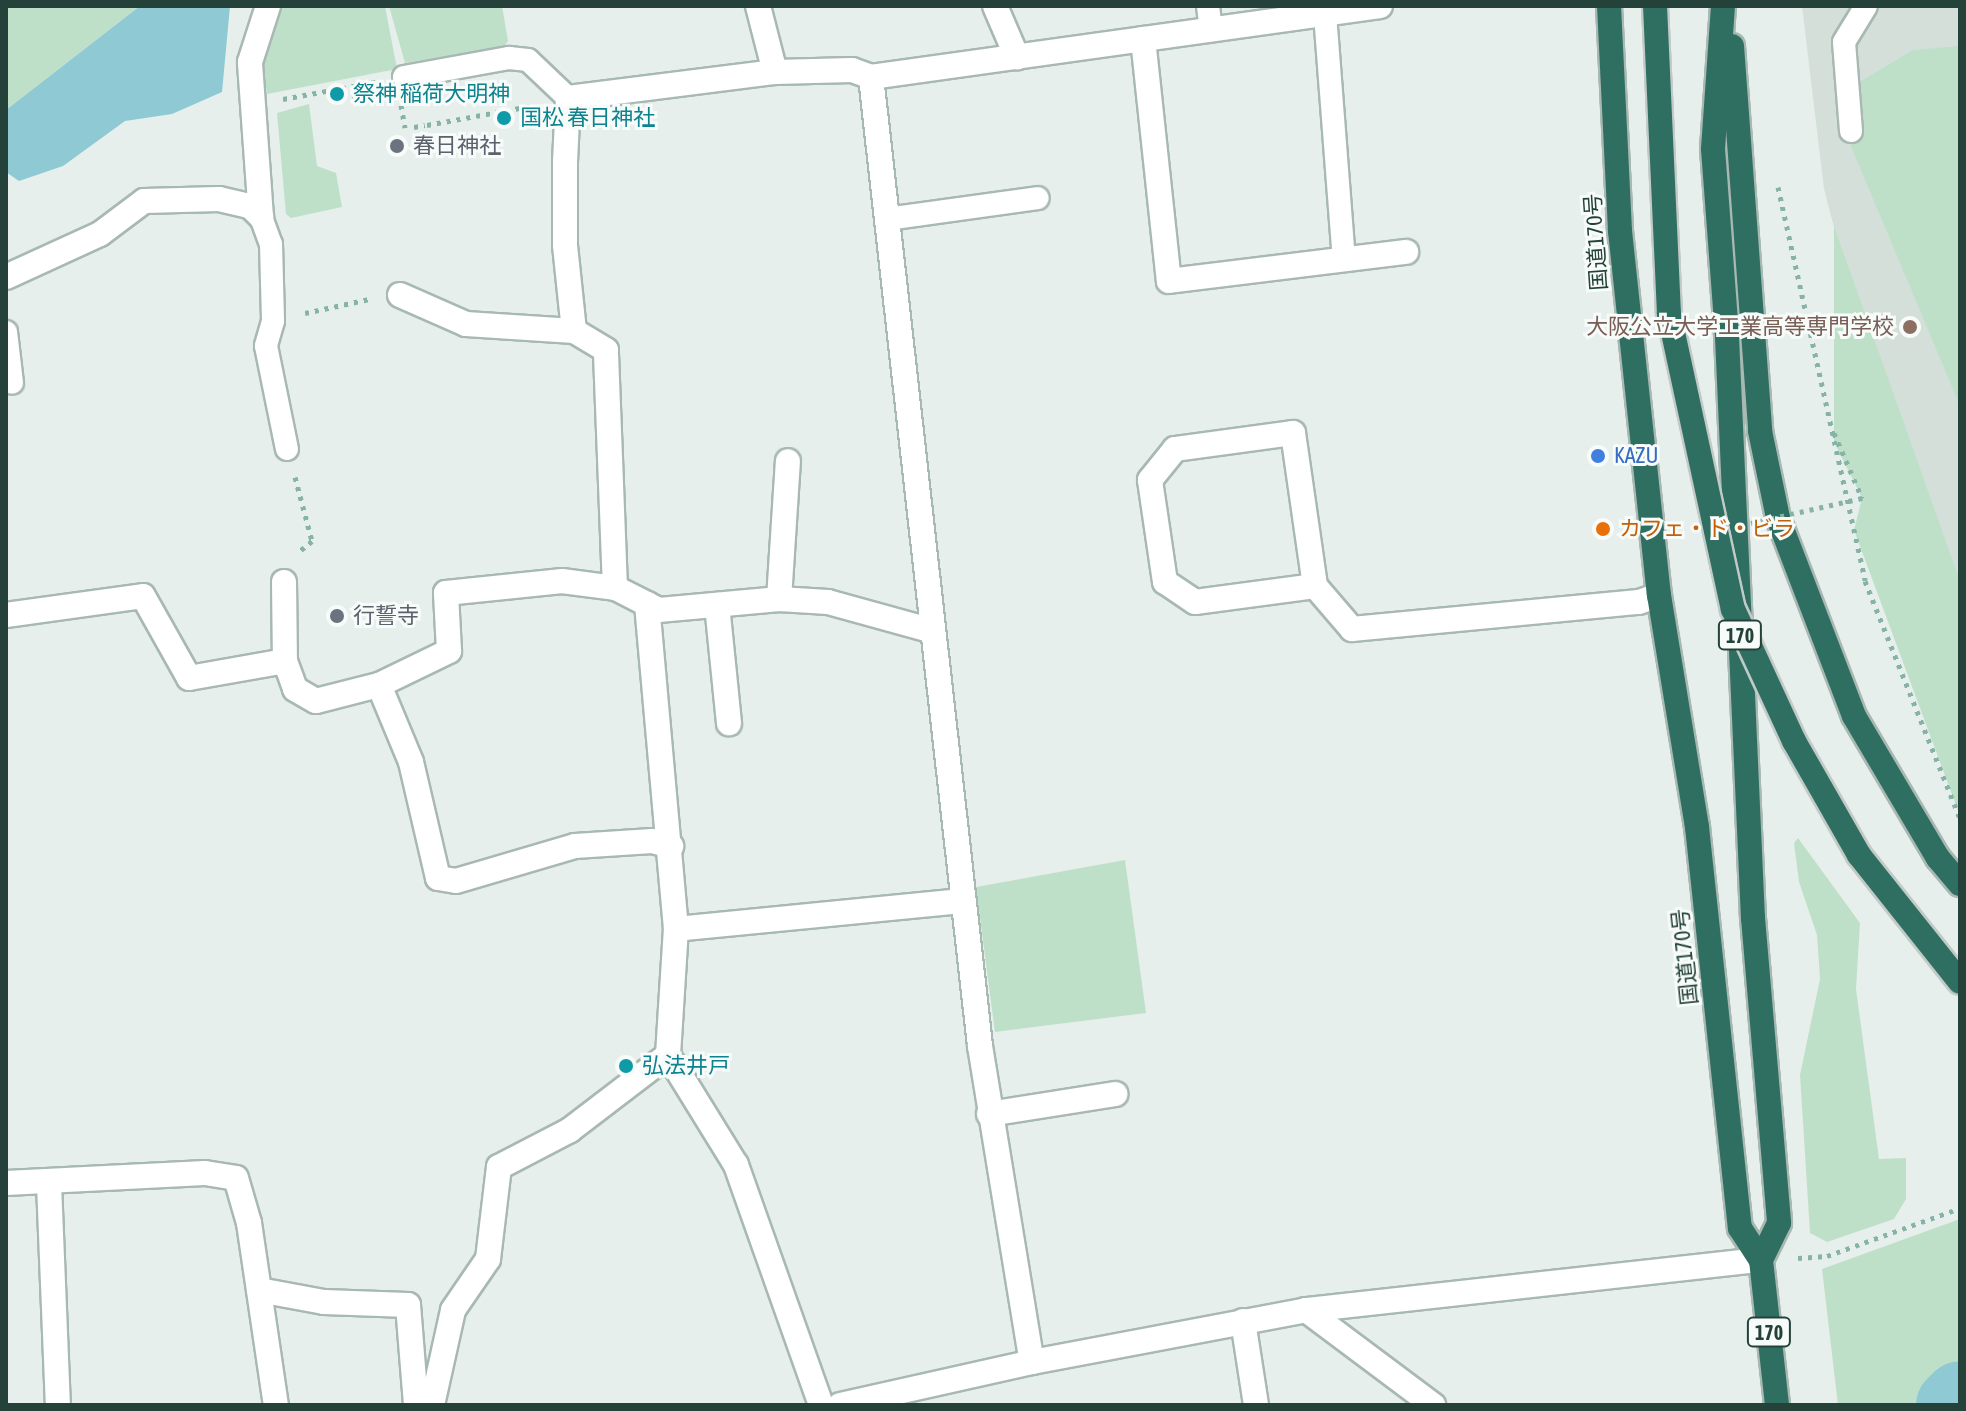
<!DOCTYPE html>
<html>
<head>
<meta charset="utf-8">
<style>
  body { margin:0 }
  #map { position:relative; width:1966px; height:1411px; overflow:hidden; background:#e6efeb; font-family:"Asap Condensed","Noto Sans JP",sans-serif }
  div>[style] { position:absolute }
  [style*='--x'] { left:calc(var(--x)*1px); top:calc(var(--y)*1px); width:calc(var(--w)*1px); rotate:calc(var(--a)*1deg) }
  .built>* { inset:0; background:#d4dfda }
  .green>* { inset:0; background:#bfe0c8 }
  .water>* { inset:0; background:#8ec9d4 }
  .river>* { height:72px; margin:-36px; padding:0 36px; transform-origin:36px; border-radius:36px; background:#8ec9d4 }
  .path>* { height:5px; margin-top:-2.5px; transform-origin:0; background:repeating-linear-gradient(90deg,#86b3a5 0 4px,transparent 0 10px) }
  .roads { filter:drop-shadow(2px 0 #a8b8b2) drop-shadow(-2px 0 #a8b8b2) drop-shadow(0 2px #a8b8b2) drop-shadow(0 -2px #a8b8b2) }
  .lane>* { height:22px; margin:-11px; padding:0 11px; transform-origin:11px; border-radius:11px; background:#fff }
  .street>* { height:24px; margin:-12px; padding:0 12px; transform-origin:12px; border-radius:12px; background:#fff }
  .highway>* { height:24px; margin:-12px; padding:0 12px; transform-origin:12px; border-radius:12px; background:#2f6f62 }
  .path-bridge>* { height:5px; margin-top:-2.5px; transform-origin:0; background:repeating-linear-gradient(90deg,#86b3a5 0 4px,transparent 0 10px) }
  .bridges { filter:drop-shadow(2px 0 #c2cac8) drop-shadow(-2px 0 #c2cac8) drop-shadow(0 2px #c2cac8) drop-shadow(0 -2px #c2cac8) }
  .highway-bridge>* { height:24px; margin:-12px; padding:0 12px; transform-origin:12px; border-radius:12px; background:#2f6f62 }
  .dots>* { width:22px; height:22px; translate:-50% -50%; box-sizing:border-box; border:4px solid #f7fbf9; border-radius:50% }
  span { translate:-50% -50%; white-space:nowrap; text-align:center; line-height:1.15; -webkit-text-stroke:6px #f7fbf9; paint-order:stroke }
  .shield-label span { padding:2px 6px; background:#f7fbf9; border:2px solid; border-radius:6px; -webkit-text-stroke-width:0 }
  .shield-label { font-size:20px; color:#24423a; font-weight:700 }
  .culture-label { font-size:22px; color:#0d838f }
  .left { translate:0 -50%; text-align:left }
  .worship-label { font-size:22px; color:#5b616d }
  .street-label { font-size:22px; color:#24423a }
  .education-label { font-size:22px; color:#785e54 }
  .right { translate:-100% -50%; text-align:right }
  .shop-label { font-size:22px; color:#366cbe }
  .food-label { font-size:22px; color:#c56008 }
  .frame { position:absolute; inset:0; border:8px solid #24423a; pointer-events:none }
</style>
</head>
<body>
<div id="map">
  <div class="built">
    <div style="clip-path:polygon(1802px 6px,1960px 6px,1960px 600px,1886px 427px,1824px 189px)"></div>
  </div>
  <div class="green">
    <div style="clip-path:polygon(6px 6px,140px 6px,6px 110px)"></div>
    <div style="clip-path:polygon(280px 6px,385px 6px,397px 69px,267px 94px,262px 62px)"></div>
    <div style="clip-path:polygon(389px 6px,502px 6px,508px 41px,504px 47px,405px 63px)"></div>
    <div style="clip-path:polygon(1960px 46px,1960px 406px,1845px 132px,1858px 83px,1913px 50px)"></div>
    <div style="clip-path:polygon(309px 104px,317px 166px,336px 173px,342px 207px,291px 218px,286px 214px,277px 113px)"></div>
    <div style="clip-path:polygon(1834px 226px,1960px 581px,1960px 816px,1854px 530px,1862px 498px,1834px 442px)"></div>
    <div style="clip-path:polygon(1798px 838px,1860px 923px,1856px 989px,1879px 1159px,1906px 1158px,1906px 1199px,1894px 1219px,1827px 1242px,1810px 1233px,1800px 1075px,1820px 979px,1817px 935px,1799px 882px,1794px 843px)"></div>
    <div style="clip-path:polygon(1125px 860px,1146px 1013px,995px 1032px,976px 887px)"></div>
    <div style="clip-path:polygon(1960px 1219px,1960px 1362px,1927px 1405px,1838px 1405px,1822px 1269px)"></div>
  </div>
  <div class="water">
    <div style="clip-path:polygon(140px 6px,230px 6px,222px 92px,172px 114px,125px 121px,63px 166px,19px 181px,6px 172px,6px 110px)"></div>
  </div>
  <div class="river">
    <div style="--x:1952;--y:1405;--w:11;--a:-45"></div>
  </div>
  <div class="path">
    <div style="--x:283;--y:99;--w:94;--a:-10.5"></div>
    <div style="--x:352;--y:99;--w:27;--a:-8"></div>
    <div style="--x:401;--y:105;--w:23;--a:80"></div>
    <div style="--x:427;--y:125;--w:106;--a:-10.4"></div>
    <div style="--x:414;--y:127;--w:11;--a:-10"></div>
    <div style="--x:1778;--y:187;--w:403;--a:77.5"></div>
    <div style="--x:1865;--y:581;--w:255;--a:68.2"></div>
    <div style="--x:305;--y:313;--w:66;--a:-12.3"></div>
    <div style="--x:1834;--y:433;--w:71;--a:66.7"></div>
    <div style="--x:295;--y:477;--w:66;--a:75.1"></div>
    <div style="--x:312;--y:541;--w:19;--a:141"></div>
    <div style="--x:1798;--y:1258;--w:29;--a:-4"></div>
    <div style="--x:1827;--y:1256;--w:141;--a:-19.8"></div>
  </div>
  <div class="roads">
    <div class="lane">
      <div style="--x:1208;--y:6;--w:24;--a:83"></div>
      <div style="--x:1325;--y:14;--w:246;--a:85.6"></div>
      <div style="--x:404;--y:77;--w:107;--a:-10.3"></div>
      <div style="--x:509;--y:58;--w:19;--a:6"></div>
      <div style="--x:528;--y:60;--w:55;--a:43.5"></div>
      <div style="--x:1851;--y:131;--w:89;--a:-94.5"></div>
      <div style="--x:1844;--y:42;--w:42;--a:-58.6"></div>
      <div style="--x:261;--y:217;--w:29;--a:70"></div>
      <div style="--x:271;--y:244;--w:77;--a:88.5"></div>
      <div style="--x:273;--y:321;--w:26;--a:106"></div>
      <div style="--x:266;--y:346;--w:105;--a:78.5"></div>
      <div style="--x:887;--y:219;--w:152;--a:-7.9"></div>
      <div style="--x:6;--y:332;--w:51;--a:83.3"></div>
    </div>
    <div class="street">
      <div style="--x:758;--y:6;--w:68;--a:75.6"></div>
      <div style="--x:995;--y:6;--w:56;--a:66.7"></div>
      <div style="--x:1380;--y:6;--w:514;--a:172.06"></div>
      <div style="--x:871;--y:77;--w:975;--a:83.58"></div>
      <div style="--x:980;--y:1046;--w:320;--a:80.7"></div>
      <div style="--x:1032;--y:1362;--w:279;--a:-10.7"></div>
      <div style="--x:1306;--y:1310;--w:458;--a:-6.3"></div>
      <div style="--x:1143;--y:39;--w:243;--a:83.9"></div>
      <div style="--x:1169;--y:281;--w:239;--a:-7"></div>
      <div style="--x:6;--y:277;--w:103;--a:-24.6"></div>
      <div style="--x:100;--y:234;--w:55;--a:-36.9"></div>
      <div style="--x:144;--y:201;--w:75;--a:-1.5"></div>
      <div style="--x:219;--y:199;--w:32;--a:13"></div>
      <div style="--x:250;--y:206;--w:16;--a:45"></div>
      <div style="--x:261;--y:217;--w:155;--a:-94.1"></div>
      <div style="--x:250;--y:62;--w:59;--a:-72.2"></div>
      <div style="--x:400;--y:295;--w:72;--a:23.7"></div>
      <div style="--x:466;--y:324;--w:108;--a:3.7"></div>
      <div style="--x:284;--y:582;--w:79;--a:89.3"></div>
      <div style="--x:285;--y:661;--w:30;--a:70"></div>
      <div style="--x:295;--y:689;--w:24;--a:30"></div>
      <div style="--x:316;--y:701;--w:65;--a:-14.3"></div>
      <div style="--x:379;--y:685;--w:78;--a:-25.9"></div>
      <div style="--x:449;--y:651;--w:58;--a:-93"></div>
      <div style="--x:446;--y:593;--w:117;--a:-5.9"></div>
      <div style="--x:562;--y:581;--w:53;--a:7.5"></div>
      <div style="--x:1315;--y:586;--w:121;--a:172.4"></div>
      <div style="--x:1195;--y:602;--w:36;--a:-146"></div>
      <div style="--x:1165;--y:582;--w:103;--a:-98.4"></div>
      <div style="--x:1150;--y:480;--w:40;--a:-51"></div>
      <div style="--x:1175;--y:449;--w:119;--a:-7.7"></div>
      <div style="--x:1293;--y:433;--w:155;--a:81.8"></div>
      <div style="--x:1315;--y:586;--w:57;--a:49.3"></div>
      <div style="--x:1352;--y:629;--w:288;--a:-5.4"></div>
      <div style="--x:1639;--y:602;--w:21;--a:-19"></div>
      <div style="--x:779;--y:599;--w:138;--a:-86.3"></div>
      <div style="--x:647;--y:604;--w:13;--a:27"></div>
      <div style="--x:659;--y:610;--w:121;--a:-5.2"></div>
      <div style="--x:779;--y:599;--w:49;--a:3.5"></div>
      <div style="--x:828;--y:602;--w:109;--a:15.4"></div>
      <div style="--x:717;--y:605;--w:119;--a:84.2"></div>
      <div style="--x:6;--y:615;--w:138;--a:-7.9"></div>
      <div style="--x:143;--y:596;--w:94;--a:60.7"></div>
      <div style="--x:189;--y:678;--w:97;--a:-10"></div>
      <div style="--x:379;--y:685;--w:83;--a:67.4"></div>
      <div style="--x:411;--y:762;--w:119;--a:76.9"></div>
      <div style="--x:438;--y:878;--w:18;--a:9"></div>
      <div style="--x:456;--y:881;--w:124;--a:-16.4"></div>
      <div style="--x:575;--y:846;--w:77;--a:-3.7"></div>
      <div style="--x:652;--y:841;--w:20;--a:15"></div>
      <div style="--x:676;--y:929;--w:288;--a:-5.6"></div>
      <div style="--x:989;--y:1114;--w:128;--a:-9"></div>
      <div style="--x:6;--y:1183;--w:199;--a:-2.9"></div>
      <div style="--x:205;--y:1173;--w:31;--a:9"></div>
      <div style="--x:236;--y:1178;--w:47;--a:73.9"></div>
      <div style="--x:249;--y:1223;--w:184;--a:81.6"></div>
      <div style="--x:49;--y:1184;--w:221;--a:87.7"></div>
      <div style="--x:259;--y:1290;--w:66;--a:10.5"></div>
      <div style="--x:324;--y:1302;--w:84;--a:2"></div>
      <div style="--x:408;--y:1305;--w:100;--a:85.4"></div>
      <div style="--x:1306;--y:1310;--w:159;--a:36.8"></div>
      <div style="--x:1243;--y:1321;--w:85;--a:81.2"></div>
      <div style="--x:432;--y:1405;--w:97;--a:-77.5"></div>
      <div style="--x:453;--y:1310;--w:62;--a:-55.5"></div>
      <div style="--x:488;--y:1259;--w:93;--a:-83.2"></div>
      <div style="--x:499;--y:1167;--w:80;--a:-27.5"></div>
      <div style="--x:570;--y:1130;--w:123;--a:-37.4"></div>
      <div style="--x:821;--y:1405;--w:255;--a:-109.5"></div>
      <div style="--x:736;--y:1165;--w:129;--a:-121.7"></div>
      <div style="--x:668;--y:1055;--w:126;--a:-86.4"></div>
      <div style="--x:676;--y:929;--w:326;--a:-95.1"></div>
      <div style="--x:647;--y:604;--w:36;--a:-153"></div>
      <div style="--x:615;--y:588;--w:238;--a:-92.2"></div>
      <div style="--x:606;--y:350;--w:37;--a:-149"></div>
      <div style="--x:574;--y:331;--w:86;--a:-96"></div>
      <div style="--x:565;--y:245;--w:83;--a:-90"></div>
      <div style="--x:565;--y:162;--w:64;--a:-87.3"></div>
      <div style="--x:568;--y:98;--w:209;--a:-7.2"></div>
      <div style="--x:775;--y:72;--w:77;--a:-1.5"></div>
      <div style="--x:852;--y:70;--w:20;--a:20"></div>
      <div style="--x:840;--y:1405;--w:197;--a:-12.6"></div>
    </div>
    <div class="highway">
      <div style="--x:1609;--y:6;--w:225;--a:87.2"></div>
      <div style="--x:1620;--y:231;--w:366;--a:83.9"></div>
      <div style="--x:1659;--y:595;--w:235;--a:80.7"></div>
      <div style="--x:1697;--y:827;--w:403;--a:83.9"></div>
      <div style="--x:1740;--y:1228;--w:38;--a:57"></div>
      <div style="--x:1761;--y:1260;--w:146;--a:83.7"></div>
      <div style="--x:1723;--y:6;--w:143;--a:94"></div>
      <div style="--x:1713;--y:149;--w:189;--a:85.7"></div>
      <div style="--x:1727;--y:337;--w:582;--a:87.44"></div>
      <div style="--x:1753;--y:918;--w:306;--a:85.1"></div>
      <div style="--x:1779;--y:1223;--w:41;--a:115.9"></div>
      <div style="--x:1732;--y:46;--w:386;--a:85.8"></div>
      <div style="--x:1760;--y:431;--w:89;--a:78.3"></div>
      <div style="--x:1778;--y:518;--w:212;--a:69"></div>
      <div style="--x:1854;--y:716;--w:165;--a:59.4"></div>
      <div style="--x:1938;--y:858;--w:34;--a:50"></div>
    </div>
  </div>
  <div class="path-bridge">
    <div style="--x:1751;--y:523;--w:114;--a:-12.7"></div>
  </div>
  <div class="bridges">
    <div class="highway-bridge">
      <div style="--x:1655;--y:6;--w:308;--a:87.4"></div>
      <div style="--x:1669;--y:314;--w:302;--a:77.8"></div>
      <div style="--x:1733;--y:609;--w:145;--a:65.2"></div>
      <div style="--x:1794;--y:741;--w:131;--a:60.3"></div>
      <div style="--x:1859;--y:855;--w:162;--a:51.5"></div>
    </div>
  </div>
  <div class="dots">
    <div style="left:337px;top:94px;background:#0f9aa8"></div>
    <div style="left:504px;top:118px;background:#0f9aa8"></div>
    <div style="left:397px;top:146px;background:#6b7280"></div>
    <div style="left:1910px;top:327px;background:#8d6e63"></div>
    <div style="left:1598px;top:456px;background:#3f7fe0"></div>
    <div style="left:1603px;top:529px;background:#e8710a"></div>
    <div style="left:337px;top:616px;background:#6b7280"></div>
    <div style="left:626px;top:1066px;background:#0f9aa8"></div>
  </div>
  <div class="shield-label">
    <span style="left:1740px;top:635px">170</span>
    <span style="left:1769px;top:1332px">170</span>
  </div>
  <div class="culture-label">
    <span class="left" style="left:353px;top:94px">祭神 稲荷大明神</span>
    <span class="left" style="left:520px;top:118px">国松 春日神社</span>
    <span class="left" style="left:642px;top:1066px">弘法井戸</span>
  </div>
  <div class="worship-label">
    <span class="left" style="left:413px;top:146px">春日神社</span>
    <span class="left" style="left:353px;top:616px">行誓寺</span>
  </div>
  <div class="street-label">
    <span style="left:1596px;top:242px;rotate:-94deg">国道170号</span>
    <span style="left:1685px;top:957px;rotate:-96deg">国道170号</span>
  </div>
  <div class="education-label">
    <span class="right" style="left:1894px;top:327px">大阪公立大学工業高等専門学校</span>
  </div>
  <div class="shop-label">
    <span class="left" style="left:1614px;top:456px">KAZU</span>
  </div>
  <div class="food-label">
    <span class="left" style="left:1619px;top:529px">カフェ・ド・ビラ</span>
  </div>
  <div class="frame"></div>
</div>
</body>
</html>
